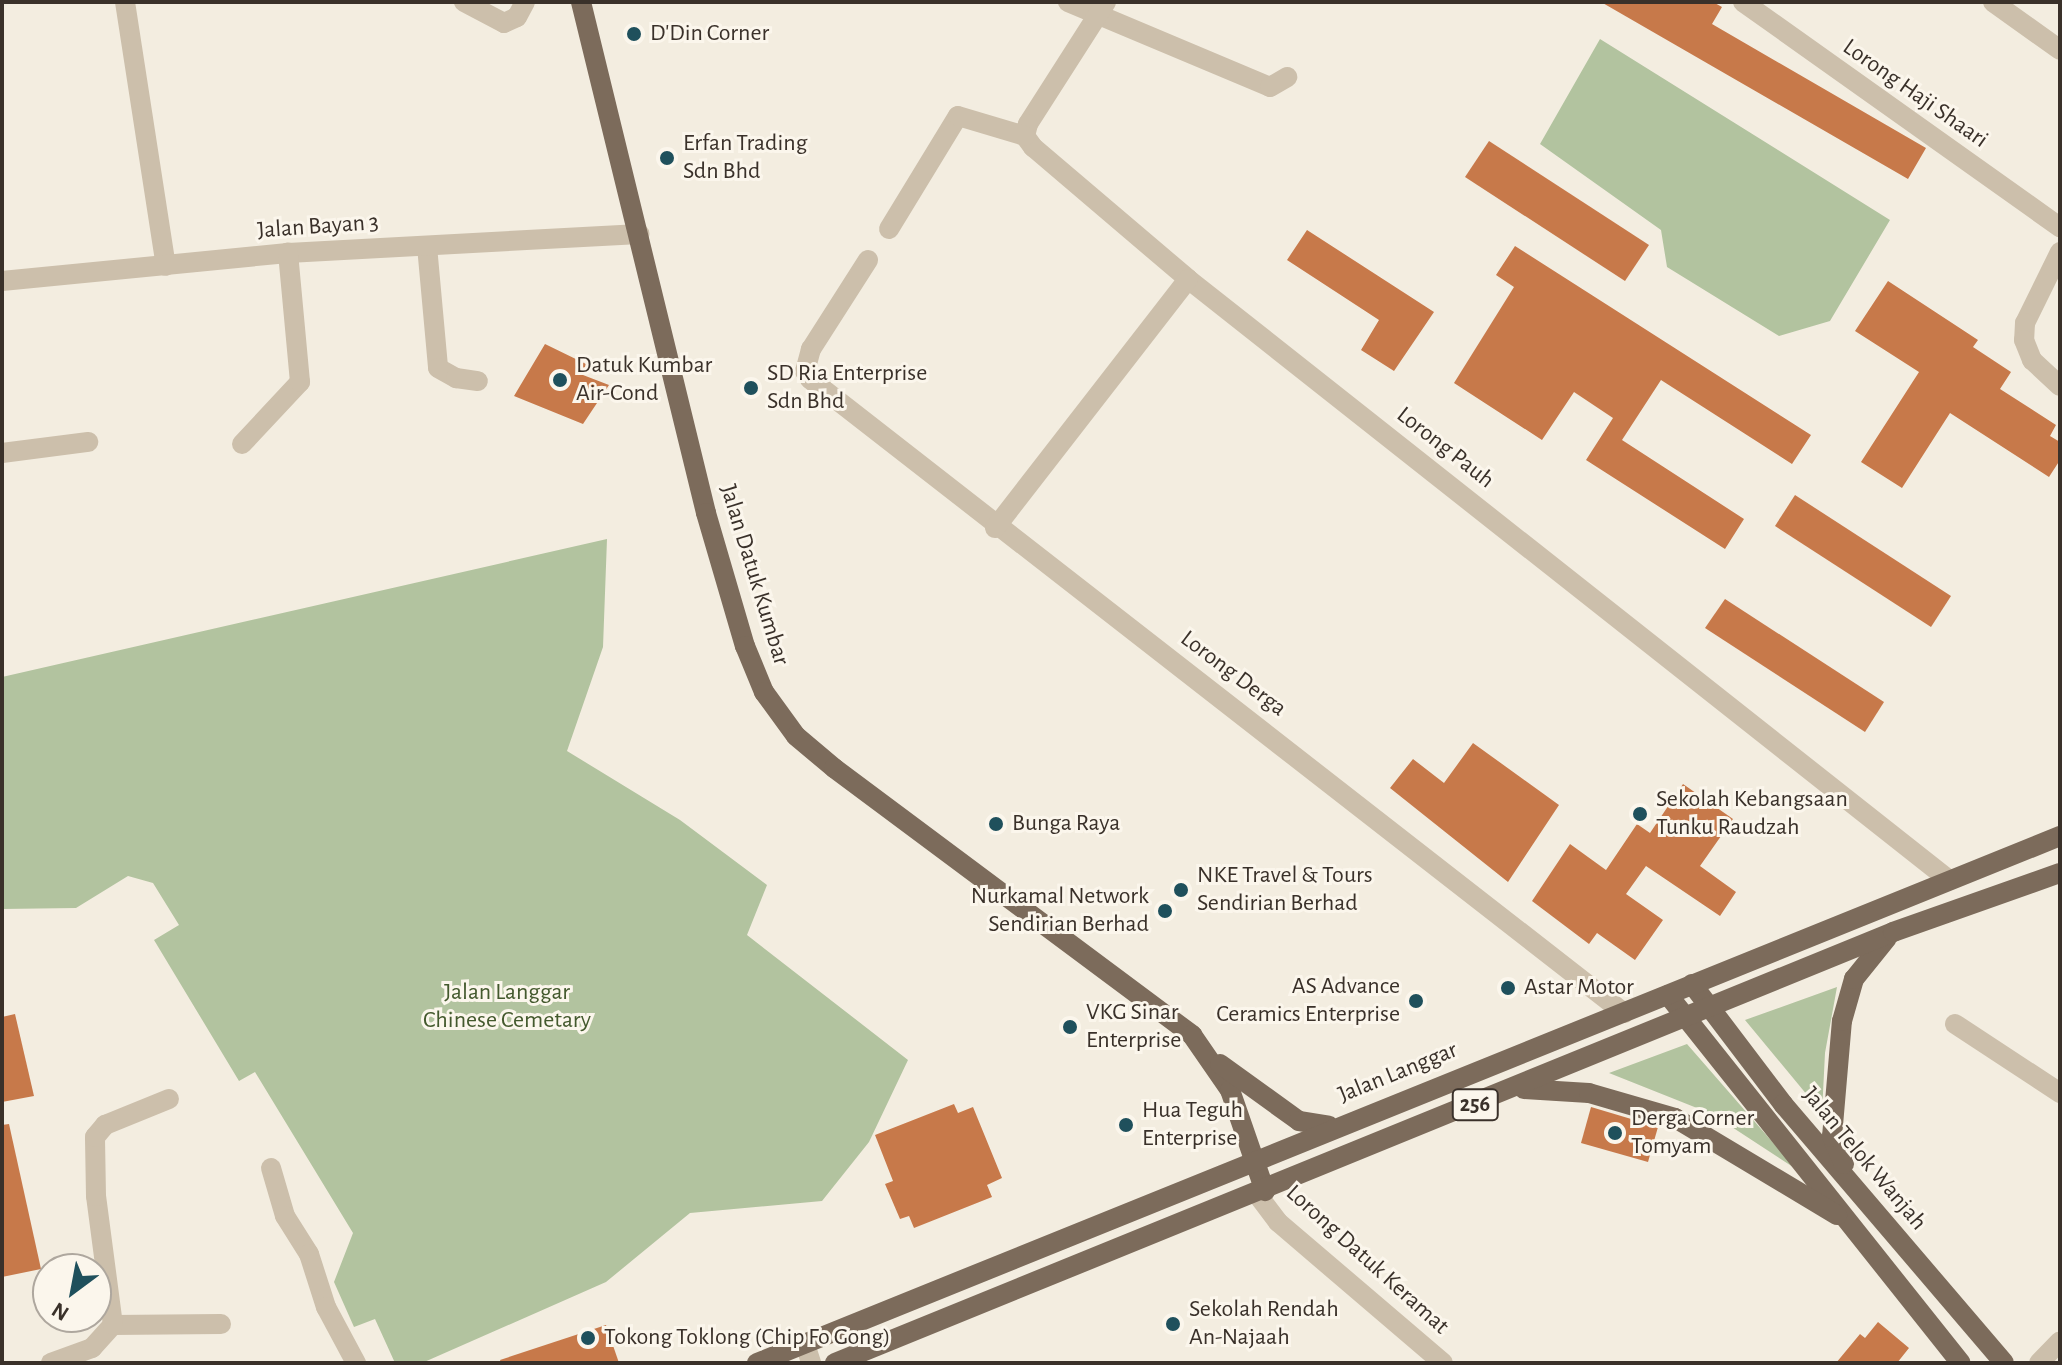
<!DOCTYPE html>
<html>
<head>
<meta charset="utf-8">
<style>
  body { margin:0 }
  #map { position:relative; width:2062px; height:1365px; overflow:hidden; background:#f3ede0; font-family:"Alegreya Sans",sans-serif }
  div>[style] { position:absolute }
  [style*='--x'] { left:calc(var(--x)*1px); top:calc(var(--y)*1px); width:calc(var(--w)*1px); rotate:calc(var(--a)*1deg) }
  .green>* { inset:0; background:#b2c39f }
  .building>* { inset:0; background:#c7794a }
  .minor>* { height:20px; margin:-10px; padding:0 10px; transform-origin:10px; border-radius:10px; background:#ccbfab }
  .major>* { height:20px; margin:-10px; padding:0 10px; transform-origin:10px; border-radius:10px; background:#7c6b5b }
  .dots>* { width:22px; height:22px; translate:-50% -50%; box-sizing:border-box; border:4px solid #fbf6ec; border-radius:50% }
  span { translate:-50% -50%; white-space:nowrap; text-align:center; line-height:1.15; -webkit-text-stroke:6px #fbf6ec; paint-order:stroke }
  .shield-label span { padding:2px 6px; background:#fbf6ec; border:2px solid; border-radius:6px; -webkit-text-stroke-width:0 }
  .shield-label { font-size:22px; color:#3a312a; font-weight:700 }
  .poi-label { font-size:24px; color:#3a312a }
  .left { translate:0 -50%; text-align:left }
  .right { translate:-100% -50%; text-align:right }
  .street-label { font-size:24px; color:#3a312a }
  .park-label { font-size:24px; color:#43592d }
  .frame { position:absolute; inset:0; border:4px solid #3a312a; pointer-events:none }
  .north { position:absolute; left:32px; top:1253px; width:80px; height:80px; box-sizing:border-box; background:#fbf6ec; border:2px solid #aea79e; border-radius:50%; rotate:212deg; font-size:22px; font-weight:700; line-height:32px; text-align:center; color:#3a312a }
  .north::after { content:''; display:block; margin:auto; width:28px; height:36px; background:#1f505c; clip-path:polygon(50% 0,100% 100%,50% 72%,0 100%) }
</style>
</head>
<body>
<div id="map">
  <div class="green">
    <div style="clip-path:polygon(1600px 39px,1890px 220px,1830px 321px,1779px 336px,1667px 267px,1661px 230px,1540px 144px)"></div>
    <div style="clip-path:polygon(607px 539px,603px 647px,567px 751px,680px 820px,767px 885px,747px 935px,908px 1060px,869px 1142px,822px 1201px,690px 1213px,606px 1282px,422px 1363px,395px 1363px,375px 1319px,354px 1327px,334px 1282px,353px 1233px,255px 1072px,239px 1081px,154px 940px,179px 925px,153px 883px,128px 876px,76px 908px,2px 909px,2px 677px)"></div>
    <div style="clip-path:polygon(1837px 987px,1825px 1053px,1822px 1113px,1745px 1020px)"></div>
    <div style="clip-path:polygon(1687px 1044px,1796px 1169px,1712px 1114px,1609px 1073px)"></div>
  </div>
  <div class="building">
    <div style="clip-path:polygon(1601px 2px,1713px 2px,1722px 7px,1712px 24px,1926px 148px,1908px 179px)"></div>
    <div style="clip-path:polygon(1489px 141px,1649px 245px,1625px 281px,1465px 177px)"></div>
    <div style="clip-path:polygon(1307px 230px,1434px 312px,1394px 371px,1361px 350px,1379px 320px,1287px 260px)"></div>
    <div style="clip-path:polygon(1515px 246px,1811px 435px,1792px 464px,1661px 380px,1622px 440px,1744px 519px,1725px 549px,1586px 460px,1613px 418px,1574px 392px,1542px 440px,1454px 383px,1514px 287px,1496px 275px)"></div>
    <div style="clip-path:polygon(1888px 281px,1978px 340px,1973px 347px,2011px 372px,2000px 389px,2056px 425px,2050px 436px,2060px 442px,2060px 460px,2049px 477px,1950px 413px,1902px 488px,1861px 462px,1919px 372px,1855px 331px)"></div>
    <div style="clip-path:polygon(545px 344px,586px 364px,583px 375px,609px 385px,583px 424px,514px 396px)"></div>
    <div style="clip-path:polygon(1795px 495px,1951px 596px,1931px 627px,1775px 526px)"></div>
    <div style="clip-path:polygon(1725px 599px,1884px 702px,1865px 732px,1705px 628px)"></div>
    <div style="clip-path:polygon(1473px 743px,1559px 805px,1508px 882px,1390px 788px,1413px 759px,1444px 783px)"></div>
    <div style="clip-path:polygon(1683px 784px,1733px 819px,1700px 866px,1736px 892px,1720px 916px,1646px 866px,1626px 894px,1663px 920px,1635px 960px,1597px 933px,1589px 944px,1532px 901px,1570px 844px,1606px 870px,1637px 824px,1650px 833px)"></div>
    <div style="clip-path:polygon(15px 1014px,34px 1096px,2px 1102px,2px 1017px)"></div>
    <div style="clip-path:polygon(954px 1104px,958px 1113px,973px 1107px,1002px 1178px,987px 1185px,992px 1197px,914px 1228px,909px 1216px,900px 1219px,885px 1184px,893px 1181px,875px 1135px)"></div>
    <div style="clip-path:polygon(1591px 1107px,1658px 1127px,1648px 1162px,1581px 1143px)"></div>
    <div style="clip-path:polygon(9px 1124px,41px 1269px,2px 1277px,2px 1125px)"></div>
    <div style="clip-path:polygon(1878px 1322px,1909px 1348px,1897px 1363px,1836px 1363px,1860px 1334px,1865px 1338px)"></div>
    <div style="clip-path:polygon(606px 1325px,619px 1363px,501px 1363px,500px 1360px)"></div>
  </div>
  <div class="minor">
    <div style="--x:125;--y:2;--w:267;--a:81.2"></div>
    <div style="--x:464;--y:2;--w:45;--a:27.7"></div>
    <div style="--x:504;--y:23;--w:14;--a:-25"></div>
    <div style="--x:517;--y:17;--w:17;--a:-62"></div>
    <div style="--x:1068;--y:2;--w:219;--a:22.8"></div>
    <div style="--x:1270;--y:87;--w:20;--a:-30"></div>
    <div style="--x:1106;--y:2;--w:145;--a:122.6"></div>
    <div style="--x:1028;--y:124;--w:12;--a:104"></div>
    <div style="--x:1025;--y:136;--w:14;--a:54"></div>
    <div style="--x:1033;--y:147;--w:204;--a:40.4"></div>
    <div style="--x:1188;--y:279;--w:970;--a:38.3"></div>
    <div style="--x:1743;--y:2;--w:389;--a:35.4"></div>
    <div style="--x:1993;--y:2;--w:82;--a:35.6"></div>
    <div style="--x:889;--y:229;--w:132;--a:-58.6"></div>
    <div style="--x:958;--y:116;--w:70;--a:16.6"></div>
    <div style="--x:427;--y:246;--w:122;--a:84.8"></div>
    <div style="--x:438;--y:368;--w:21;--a:29"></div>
    <div style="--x:456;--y:378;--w:22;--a:8"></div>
    <div style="--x:2060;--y:252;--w:79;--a:116.2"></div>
    <div style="--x:2025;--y:323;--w:17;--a:93"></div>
    <div style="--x:2024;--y:340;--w:22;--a:68"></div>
    <div style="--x:2032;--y:360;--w:38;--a:43"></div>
    <div style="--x:868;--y:260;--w:106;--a:122.6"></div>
    <div style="--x:811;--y:349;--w:23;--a:105"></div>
    <div style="--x:805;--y:371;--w:9;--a:58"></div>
    <div style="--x:810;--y:379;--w:1032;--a:37.91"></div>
    <div style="--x:2;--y:281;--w:287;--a:-5.6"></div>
    <div style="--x:288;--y:253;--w:352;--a:-3.1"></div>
    <div style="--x:242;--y:444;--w:85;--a:-46.9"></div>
    <div style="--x:300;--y:382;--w:130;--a:-95.3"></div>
    <div style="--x:2;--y:453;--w:87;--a:-7.3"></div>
    <div style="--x:995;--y:528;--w:315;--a:-52.2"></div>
    <div style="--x:1955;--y:1024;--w:126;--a:33.3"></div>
    <div style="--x:271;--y:1168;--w:50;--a:73.7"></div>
    <div style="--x:285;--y:1216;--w:45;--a:57.7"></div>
    <div style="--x:309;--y:1254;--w:56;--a:72.2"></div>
    <div style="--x:326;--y:1307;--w:64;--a:61.8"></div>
    <div style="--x:1257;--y:1194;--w:35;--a:53"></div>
    <div style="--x:1278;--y:1222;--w:217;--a:40.5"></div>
    <div style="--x:113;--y:1325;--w:108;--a:-0.5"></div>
    <div style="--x:805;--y:1344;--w:20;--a:72"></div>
    <div style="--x:51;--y:1363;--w:44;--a:-20.1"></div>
    <div style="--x:92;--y:1348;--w:31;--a:-48"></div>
    <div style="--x:113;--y:1325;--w:130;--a:-97.5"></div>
    <div style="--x:96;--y:1196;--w:59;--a:-91"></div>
    <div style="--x:95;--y:1137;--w:16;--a:-50"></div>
    <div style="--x:105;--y:1125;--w:69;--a:-22.1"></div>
    <div style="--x:2039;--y:1363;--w:30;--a:-46"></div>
  </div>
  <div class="major">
    <div style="--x:581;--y:2;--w:526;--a:76.25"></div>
    <div style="--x:706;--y:513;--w:139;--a:73.7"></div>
    <div style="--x:745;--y:646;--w:50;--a:67.6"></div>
    <div style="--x:764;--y:692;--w:54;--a:54"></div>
    <div style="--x:796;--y:736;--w:50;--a:40.1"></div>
    <div style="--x:834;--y:768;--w:447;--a:36.7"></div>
    <div style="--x:1192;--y:1035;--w:67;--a:55.4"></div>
    <div style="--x:1230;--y:1090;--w:107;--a:70.9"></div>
    <div style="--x:1692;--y:984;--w:151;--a:52.8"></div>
    <div style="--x:1783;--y:1104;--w:340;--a:49.5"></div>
    <div style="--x:1668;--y:995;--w:470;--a:51.5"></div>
    <div style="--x:1220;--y:1064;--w:97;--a:35.8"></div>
    <div style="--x:1299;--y:1121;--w:30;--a:9"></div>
    <div style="--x:1524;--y:1089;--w:65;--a:3.5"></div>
    <div style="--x:1589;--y:1093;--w:90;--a:16.2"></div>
    <div style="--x:1675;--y:1118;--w:189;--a:30.9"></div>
    <div style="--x:1844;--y:1164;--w:30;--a:-114"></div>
    <div style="--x:1832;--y:1137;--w:116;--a:-85.1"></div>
    <div style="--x:1842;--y:1021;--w:44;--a:-74.1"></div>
    <div style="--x:1854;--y:979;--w:53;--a:-51.2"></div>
    <div style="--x:757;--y:1363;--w:1406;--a:-22.02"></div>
    <div style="--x:835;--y:1363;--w:1142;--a:-22.16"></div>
    <div style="--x:1893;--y:932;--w:177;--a:-19.5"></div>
  </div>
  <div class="dots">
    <div style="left:634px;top:34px;background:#1f505c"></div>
    <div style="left:667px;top:158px;background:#1f505c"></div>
    <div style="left:560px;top:380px;background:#1f505c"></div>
    <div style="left:751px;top:388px;background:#1f505c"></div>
    <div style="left:1640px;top:814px;background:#1f505c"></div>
    <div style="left:996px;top:824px;background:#1f505c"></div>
    <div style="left:1181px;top:890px;background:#1f505c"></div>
    <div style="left:1165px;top:911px;background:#1f505c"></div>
    <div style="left:1508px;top:988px;background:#1f505c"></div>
    <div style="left:1416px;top:1001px;background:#1f505c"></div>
    <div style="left:1070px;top:1027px;background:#1f505c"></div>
    <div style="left:1126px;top:1125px;background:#1f505c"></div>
    <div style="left:1615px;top:1133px;background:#1f505c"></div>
    <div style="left:1173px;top:1324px;background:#1f505c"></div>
    <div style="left:588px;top:1338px;background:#1f505c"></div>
  </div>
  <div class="shield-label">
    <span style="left:1475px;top:1105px">256</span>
  </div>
  <div class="poi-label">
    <span class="left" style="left:650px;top:34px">D'Din Corner</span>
    <span class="left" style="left:683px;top:158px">Erfan Trading<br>Sdn Bhd</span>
    <span class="left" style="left:576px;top:380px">Datuk Kumbar<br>Air-Cond</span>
    <span class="left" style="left:767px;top:388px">SD Ria Enterprise<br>Sdn Bhd</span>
    <span class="left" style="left:1656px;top:814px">Sekolah Kebangsaan<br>Tunku Raudzah</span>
    <span class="left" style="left:1012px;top:824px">Bunga Raya</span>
    <span class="left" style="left:1197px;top:890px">NKE Travel &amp; Tours<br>Sendirian Berhad</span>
    <span class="right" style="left:1149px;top:911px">Nurkamal Network<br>Sendirian Berhad</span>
    <span class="right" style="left:1400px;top:1001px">AS Advance<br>Ceramics Enterprise</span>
    <span class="left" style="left:1524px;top:988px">Astar Motor</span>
    <span class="left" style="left:1086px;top:1027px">VKG Sinar<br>Enterprise</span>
    <span class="left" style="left:1142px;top:1125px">Hua Teguh<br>Enterprise</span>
    <span class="left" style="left:1631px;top:1133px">Derga Corner<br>Tomyam</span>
    <span class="left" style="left:1189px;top:1324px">Sekolah Rendah<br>An-Najaah</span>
    <span class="left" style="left:604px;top:1338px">Tokong Toklong (Chip Fo Gong)</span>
  </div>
  <div class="street-label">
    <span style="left:1915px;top:94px;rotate:35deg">Lorong Haji Shaari</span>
    <span style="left:318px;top:227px;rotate:-4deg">Jalan Bayan 3</span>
    <span style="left:1445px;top:448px;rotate:38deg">Lorong Pauh</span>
    <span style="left:754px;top:575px;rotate:73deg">Jalan Datuk Kumbar</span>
    <span style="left:1233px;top:674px;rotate:37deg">Lorong Derga</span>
    <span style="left:1398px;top:1073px;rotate:-22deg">Jalan Langgar</span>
    <span style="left:1864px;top:1159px;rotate:50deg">Jalan Telok Wanjah</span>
    <span style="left:1367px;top:1260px;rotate:42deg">Lorong Datuk Keramat</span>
  </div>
  <div class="park-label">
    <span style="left:507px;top:1007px">Jalan Langgar<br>Chinese Cemetary</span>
  </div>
  <div class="frame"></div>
  <div class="north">N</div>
</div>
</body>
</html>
